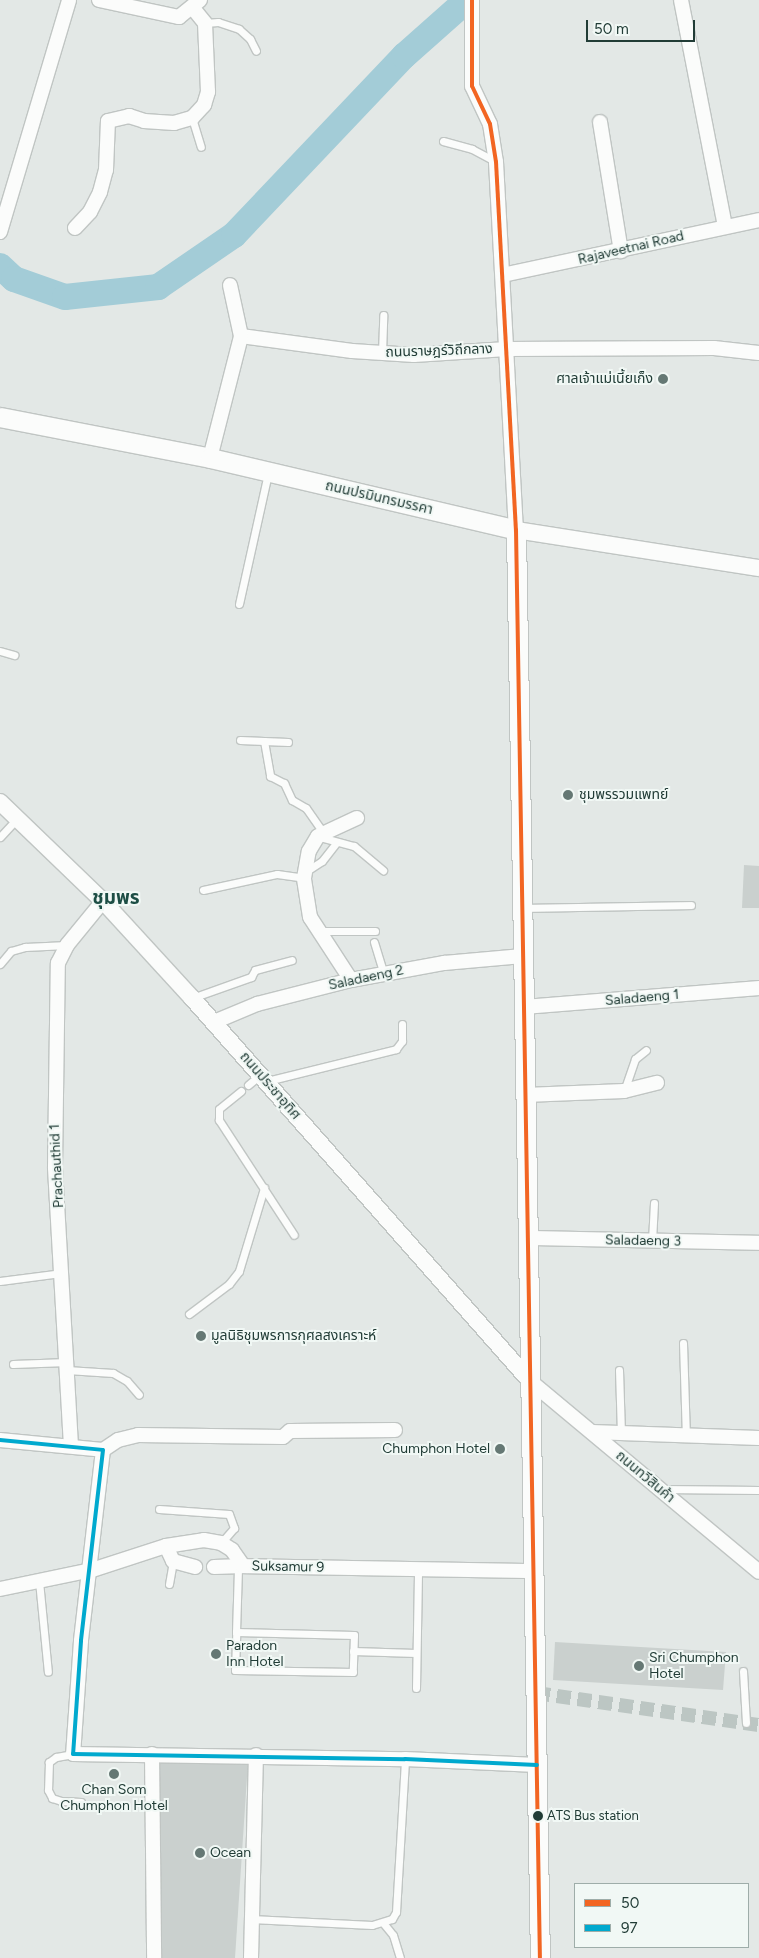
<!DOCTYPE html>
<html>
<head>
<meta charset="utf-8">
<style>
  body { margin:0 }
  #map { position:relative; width:759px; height:1958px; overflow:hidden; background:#e3e8e6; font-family:Figtree,"Noto Sans Thai",sans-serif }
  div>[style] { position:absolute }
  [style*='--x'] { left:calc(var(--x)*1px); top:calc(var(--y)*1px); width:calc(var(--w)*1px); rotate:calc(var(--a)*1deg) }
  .river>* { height:26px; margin:-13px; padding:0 13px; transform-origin:13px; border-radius:13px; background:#a3ccd7 }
  .building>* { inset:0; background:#cad0ce }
  .minor-tunnel>* { height:14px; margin-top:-7px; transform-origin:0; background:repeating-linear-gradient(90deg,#bcc6c3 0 14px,transparent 0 21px) }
  .roads { filter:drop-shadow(1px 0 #c0c5c3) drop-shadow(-1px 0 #c0c5c3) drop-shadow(0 1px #c0c5c3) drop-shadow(0 -1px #c0c5c3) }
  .service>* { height:7px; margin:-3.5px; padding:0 3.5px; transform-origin:3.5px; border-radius:3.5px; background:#fbfcfb }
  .minor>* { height:14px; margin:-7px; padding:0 7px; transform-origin:7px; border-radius:7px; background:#fbfcfb }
  .tertiary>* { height:16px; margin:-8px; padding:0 8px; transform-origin:8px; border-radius:8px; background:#fbfcfb }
  .secondary>* { height:19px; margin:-9.5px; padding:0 9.5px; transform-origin:9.5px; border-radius:9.5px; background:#fbfcfb }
  .bus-1>* { height:4px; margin:-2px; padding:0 2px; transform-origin:2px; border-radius:2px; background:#f26522 }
  .bus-2>* { height:4px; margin:-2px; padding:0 2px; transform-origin:2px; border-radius:2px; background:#00a9ce }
  .dots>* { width:14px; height:14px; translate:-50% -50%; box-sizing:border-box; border:2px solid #f1f8f5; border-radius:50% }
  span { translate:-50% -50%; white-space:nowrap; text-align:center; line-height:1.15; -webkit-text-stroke:4px #f1f8f5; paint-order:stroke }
  .bus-label { font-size:13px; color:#213c36 }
  .left { translate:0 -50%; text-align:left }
  .street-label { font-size:14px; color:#213c36 }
  .poi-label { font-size:14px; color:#213c36 }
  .right { translate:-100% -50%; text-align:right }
  .district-label { font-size:19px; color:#1d4e45; font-weight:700 }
  .legend { position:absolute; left:574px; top:1883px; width:175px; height:65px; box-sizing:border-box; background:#f1f8f5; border:1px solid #9eada9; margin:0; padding:6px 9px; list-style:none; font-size:15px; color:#213c36 }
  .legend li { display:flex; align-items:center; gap:10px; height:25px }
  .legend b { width:25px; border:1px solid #9eada9 }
  .scale { position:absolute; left:586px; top:20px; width:109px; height:22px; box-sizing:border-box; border:2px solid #213c36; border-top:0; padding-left:6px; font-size:15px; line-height:18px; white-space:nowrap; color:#213c36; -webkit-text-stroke:4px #f1f8f5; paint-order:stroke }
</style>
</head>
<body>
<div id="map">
  <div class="river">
    <div style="--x:0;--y:266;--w:19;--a:43"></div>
    <div style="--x:14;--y:279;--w:54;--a:19.4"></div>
    <div style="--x:65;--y:297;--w:94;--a:-6.1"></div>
    <div style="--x:158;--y:287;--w:92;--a:-34.4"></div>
    <div style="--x:234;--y:235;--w:247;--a:-46.5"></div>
    <div style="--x:404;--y:56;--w:84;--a:-41.6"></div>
  </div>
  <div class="building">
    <div style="clip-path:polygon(744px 865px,759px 866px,759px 908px,742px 908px)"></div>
    <div style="clip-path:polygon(555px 1642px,726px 1652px,723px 1690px,553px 1680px)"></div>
    <div style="clip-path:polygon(159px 1761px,248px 1762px,235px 1958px,162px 1958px)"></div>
  </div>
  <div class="minor-tunnel">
    <div style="--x:536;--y:1693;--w:225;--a:8.2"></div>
  </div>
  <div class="roads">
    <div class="service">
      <div style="--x:205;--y:23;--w:13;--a:-4"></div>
      <div style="--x:218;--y:22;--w:22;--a:18"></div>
      <div style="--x:239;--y:29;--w:15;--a:42"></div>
      <div style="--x:250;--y:39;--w:13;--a:63"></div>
      <div style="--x:192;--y:118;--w:30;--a:73"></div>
      <div style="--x:443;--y:141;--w:30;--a:15"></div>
      <div style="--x:472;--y:149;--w:27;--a:28"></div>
      <div style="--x:382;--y:353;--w:38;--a:-88"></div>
      <div style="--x:239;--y:604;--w:134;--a:-77.5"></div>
      <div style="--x:0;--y:651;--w:15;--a:16"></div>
      <div style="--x:240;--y:740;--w:48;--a:2.4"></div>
      <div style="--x:264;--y:741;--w:36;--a:80"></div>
      <div style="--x:270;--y:776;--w:16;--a:27"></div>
      <div style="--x:284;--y:783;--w:19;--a:65"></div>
      <div style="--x:292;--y:800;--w:16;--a:30"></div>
      <div style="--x:306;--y:808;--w:29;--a:55"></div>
      <div style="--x:0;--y:837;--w:25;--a:-47"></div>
      <div style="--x:320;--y:837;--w:35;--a:15"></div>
      <div style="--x:354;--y:846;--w:38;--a:40"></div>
      <div style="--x:305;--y:872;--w:20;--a:-33"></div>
      <div style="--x:322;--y:861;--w:24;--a:-52"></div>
      <div style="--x:203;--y:890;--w:76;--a:-12.2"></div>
      <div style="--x:277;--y:874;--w:27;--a:8"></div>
      <div style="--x:524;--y:908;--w:167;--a:-1"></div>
      <div style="--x:320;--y:931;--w:55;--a:0"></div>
      <div style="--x:374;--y:942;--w:34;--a:73"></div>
      <div style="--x:0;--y:964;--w:17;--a:-50"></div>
      <div style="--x:11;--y:951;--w:15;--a:-16"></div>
      <div style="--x:25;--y:947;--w:42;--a:-2.7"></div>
      <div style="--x:192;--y:998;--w:63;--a:-19.6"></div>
      <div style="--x:251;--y:977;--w:8;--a:-60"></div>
      <div style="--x:255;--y:970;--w:38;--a:-15"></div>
      <div style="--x:267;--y:1081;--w:133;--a:-13.9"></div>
      <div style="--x:396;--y:1049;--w:10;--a:-53"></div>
      <div style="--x:402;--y:1041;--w:17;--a:-90"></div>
      <div style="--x:248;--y:1085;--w:16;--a:-40"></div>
      <div style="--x:241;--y:1091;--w:28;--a:141"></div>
      <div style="--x:219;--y:1109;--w:11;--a:90"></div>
      <div style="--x:219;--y:1120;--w:137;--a:56.9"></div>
      <div style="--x:624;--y:1091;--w:34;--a:-71"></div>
      <div style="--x:635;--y:1059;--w:14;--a:-39"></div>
      <div style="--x:652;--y:1241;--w:38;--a:-87"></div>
      <div style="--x:0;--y:1281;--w:63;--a:-7.4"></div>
      <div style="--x:189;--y:1314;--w:50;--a:-36.9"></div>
      <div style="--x:229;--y:1284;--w:16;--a:-52"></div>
      <div style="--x:239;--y:1271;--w:87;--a:-73.2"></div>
      <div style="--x:683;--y:1343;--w:93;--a:88.2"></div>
      <div style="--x:13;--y:1364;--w:54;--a:-2.1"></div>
      <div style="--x:67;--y:1370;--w:46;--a:3.7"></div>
      <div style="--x:113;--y:1373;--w:16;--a:30"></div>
      <div style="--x:127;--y:1381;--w:18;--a:49"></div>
      <div style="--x:619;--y:1370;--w:65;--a:88.2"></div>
      <div style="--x:663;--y:1489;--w:96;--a:0.6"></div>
      <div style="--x:159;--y:1509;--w:70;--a:4.1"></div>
      <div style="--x:229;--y:1514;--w:15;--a:70"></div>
      <div style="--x:234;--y:1528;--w:20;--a:131"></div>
      <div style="--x:39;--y:1581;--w:91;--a:84.4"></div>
      <div style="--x:169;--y:1584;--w:23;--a:-80"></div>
      <div style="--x:236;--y:1632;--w:118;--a:1.5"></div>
      <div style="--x:354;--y:1635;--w:37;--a:92"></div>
      <div style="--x:353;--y:1672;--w:118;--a:-179"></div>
      <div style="--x:235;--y:1670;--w:38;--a:-88"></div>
      <div style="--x:236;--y:1632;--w:65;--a:-88.2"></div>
      <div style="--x:353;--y:1651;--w:63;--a:1.8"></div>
      <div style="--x:743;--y:1671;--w:52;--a:86.7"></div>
      <div style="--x:416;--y:1688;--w:119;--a:-89"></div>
      <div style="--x:73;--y:1754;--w:17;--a:170"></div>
      <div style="--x:56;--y:1757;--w:9;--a:144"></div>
      <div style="--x:49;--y:1762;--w:28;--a:92"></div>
      <div style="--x:48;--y:1790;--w:9;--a:63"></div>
      <div style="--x:52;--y:1798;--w:9;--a:18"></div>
      <div style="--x:61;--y:1801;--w:20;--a:3"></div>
      <div style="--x:251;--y:1919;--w:121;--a:2.8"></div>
      <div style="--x:372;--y:1925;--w:21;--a:-17"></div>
      <div style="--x:392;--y:1919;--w:8;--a:-60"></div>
      <div style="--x:396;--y:1912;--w:153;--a:-86.6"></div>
      <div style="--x:384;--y:1924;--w:14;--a:51"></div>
      <div style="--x:393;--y:1935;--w:24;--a:73"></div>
    </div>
    <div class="minor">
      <div style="--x:99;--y:0;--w:82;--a:12"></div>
      <div style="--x:179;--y:17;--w:27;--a:-39"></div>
      <div style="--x:472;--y:0;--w:86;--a:90"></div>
      <div style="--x:472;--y:86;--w:42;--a:64.7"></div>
      <div style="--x:490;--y:124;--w:38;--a:81"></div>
      <div style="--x:496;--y:162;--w:369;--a:86.9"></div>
      <div style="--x:681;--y:0;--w:230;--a:79"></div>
      <div style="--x:600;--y:122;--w:131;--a:80.8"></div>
      <div style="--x:75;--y:228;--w:22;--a:-47"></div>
      <div style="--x:90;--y:212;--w:22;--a:-63"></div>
      <div style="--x:100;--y:192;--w:23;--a:-75"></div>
      <div style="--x:106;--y:170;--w:49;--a:-87.7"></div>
      <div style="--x:108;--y:121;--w:22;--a:-13"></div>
      <div style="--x:129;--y:116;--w:16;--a:18"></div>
      <div style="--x:144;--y:121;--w:30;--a:4"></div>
      <div style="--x:174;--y:123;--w:19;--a:-16"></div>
      <div style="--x:192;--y:118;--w:18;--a:-47"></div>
      <div style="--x:204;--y:105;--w:14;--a:-73"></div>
      <div style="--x:208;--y:92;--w:69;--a:-92.5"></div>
      <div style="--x:205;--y:23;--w:19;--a:-129"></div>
      <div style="--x:0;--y:232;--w:242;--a:-73.4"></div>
      <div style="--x:503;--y:275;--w:262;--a:-12.1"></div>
      <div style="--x:241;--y:336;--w:112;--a:7.7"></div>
      <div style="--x:352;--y:351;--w:62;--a:3.7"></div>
      <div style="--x:414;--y:355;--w:93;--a:-3.7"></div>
      <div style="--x:507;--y:349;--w:207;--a:-0.3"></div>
      <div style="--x:714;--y:348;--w:45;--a:6.3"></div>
      <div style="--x:210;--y:458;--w:126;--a:-75.7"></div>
      <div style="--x:241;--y:336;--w:52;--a:-102.2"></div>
      <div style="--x:351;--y:980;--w:75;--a:-123.1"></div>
      <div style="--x:310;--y:917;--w:39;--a:-99"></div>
      <div style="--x:304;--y:878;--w:27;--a:-80"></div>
      <div style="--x:309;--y:851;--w:17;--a:-59"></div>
      <div style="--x:318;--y:836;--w:43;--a:-24.8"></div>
      <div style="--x:524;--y:1007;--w:236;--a:-4.6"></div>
      <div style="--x:214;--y:1022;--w:47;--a:-22.7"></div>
      <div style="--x:257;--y:1004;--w:97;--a:-14.3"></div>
      <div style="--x:351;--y:980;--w:95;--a:-10.4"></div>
      <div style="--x:444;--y:963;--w:79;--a:-5.1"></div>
      <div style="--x:525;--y:1095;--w:99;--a:-2.3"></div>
      <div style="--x:624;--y:1091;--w:34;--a:-14"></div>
      <div style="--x:528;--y:1238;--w:231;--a:1.2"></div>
      <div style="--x:530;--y:1381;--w:298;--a:39.8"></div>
      <div style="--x:592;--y:1432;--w:167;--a:2.1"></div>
      <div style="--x:0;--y:1440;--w:103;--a:5.5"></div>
      <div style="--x:103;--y:1450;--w:192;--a:96.6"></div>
      <div style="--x:81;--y:1641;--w:113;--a:94"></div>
      <div style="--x:73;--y:1754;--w:332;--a:0.9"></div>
      <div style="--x:405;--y:1759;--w:132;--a:2.6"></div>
      <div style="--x:71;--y:1446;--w:279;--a:-93.3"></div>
      <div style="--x:55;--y:1167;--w:204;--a:-89.2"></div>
      <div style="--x:58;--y:963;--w:20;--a:-63"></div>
      <div style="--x:67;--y:945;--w:57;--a:-50.7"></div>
      <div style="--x:103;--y:1450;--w:18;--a:-34"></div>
      <div style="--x:118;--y:1440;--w:21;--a:-14"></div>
      <div style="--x:138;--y:1435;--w:145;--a:0.8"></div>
      <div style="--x:283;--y:1437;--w:9;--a:-41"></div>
      <div style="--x:290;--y:1431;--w:105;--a:-0.5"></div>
      <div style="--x:166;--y:1546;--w:17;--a:65"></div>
      <div style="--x:173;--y:1561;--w:23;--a:15"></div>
      <div style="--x:214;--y:1567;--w:29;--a:-2"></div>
      <div style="--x:0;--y:1589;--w:94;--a:-11.7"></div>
      <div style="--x:92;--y:1570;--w:78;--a:-18"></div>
      <div style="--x:166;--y:1546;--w:38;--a:-9"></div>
      <div style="--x:204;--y:1540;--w:17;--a:10"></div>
      <div style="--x:221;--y:1543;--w:13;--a:32"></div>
      <div style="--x:232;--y:1550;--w:19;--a:55"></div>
      <div style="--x:243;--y:1566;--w:291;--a:1"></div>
      <div style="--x:152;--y:1754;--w:204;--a:89.4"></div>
      <div style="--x:251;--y:1958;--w:203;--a:-88.6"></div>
    </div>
    <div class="tertiary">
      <div style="--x:516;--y:530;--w:246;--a:8.9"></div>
      <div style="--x:0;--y:802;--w:143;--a:43.9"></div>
      <div style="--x:103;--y:901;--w:132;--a:47.5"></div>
      <div style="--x:192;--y:998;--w:511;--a:48.57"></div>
    </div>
    <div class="secondary">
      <div style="--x:0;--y:417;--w:214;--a:11"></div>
      <div style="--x:210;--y:458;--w:314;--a:13.2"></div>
      <div style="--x:516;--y:530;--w:1428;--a:89.04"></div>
    </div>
  </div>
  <div class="bus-1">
    <div style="--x:472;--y:0;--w:86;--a:90"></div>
    <div style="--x:472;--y:86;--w:42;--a:64.7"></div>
    <div style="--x:490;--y:124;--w:38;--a:81"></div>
    <div style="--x:496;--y:162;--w:369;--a:86.9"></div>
    <div style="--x:516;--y:530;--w:1428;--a:89.04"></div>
  </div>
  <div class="bus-2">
    <div style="--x:0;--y:1440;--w:103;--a:5.5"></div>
    <div style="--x:103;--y:1450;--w:192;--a:96.6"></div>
    <div style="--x:81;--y:1641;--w:113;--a:94"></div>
    <div style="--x:73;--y:1754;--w:332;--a:0.9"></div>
    <div style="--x:405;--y:1759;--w:132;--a:2.6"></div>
  </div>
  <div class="dots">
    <div style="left:663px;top:379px;background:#657874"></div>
    <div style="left:568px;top:795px;background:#657874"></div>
    <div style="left:201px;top:1336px;background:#657874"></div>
    <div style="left:500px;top:1449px;background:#657874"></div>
    <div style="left:216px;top:1654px;background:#657874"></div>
    <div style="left:639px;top:1666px;background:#657874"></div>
    <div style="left:114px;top:1774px;background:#657874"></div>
    <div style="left:538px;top:1816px;background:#213c36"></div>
    <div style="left:200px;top:1853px;background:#657874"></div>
  </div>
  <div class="bus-label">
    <span class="left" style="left:547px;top:1816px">ATS Bus station</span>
  </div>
  <div class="street-label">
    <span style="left:631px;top:248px;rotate:-13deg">Rajaveetnai Road</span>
    <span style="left:439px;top:351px;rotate:-2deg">ถนนราษฎร์วิถีกลาง</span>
    <span style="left:379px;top:498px;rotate:13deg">ถนนปรมินทรมรรคา</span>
    <span style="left:366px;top:978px;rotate:-12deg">Saladaeng 2</span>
    <span style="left:642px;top:998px;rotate:-5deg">Saladaeng 1</span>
    <span style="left:270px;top:1086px;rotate:49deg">ถนนประชาอุทิศ</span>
    <span style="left:57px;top:1166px;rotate:-93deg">Prachauthid 1</span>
    <span style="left:643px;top:1241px;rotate:1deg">Saladaeng 3</span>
    <span style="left:645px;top:1477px;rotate:40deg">ถนนทวีสินค้า</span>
    <span style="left:288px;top:1567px;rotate:1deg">Suksamur 9</span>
  </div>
  <div class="poi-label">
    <span class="right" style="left:653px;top:379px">ศาลเจ้าแม่เนี้ยเก็ง</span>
    <span class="left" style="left:579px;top:795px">ชุมพรรวมแพทย์</span>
    <span class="left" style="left:211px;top:1336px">มูลนิธิชุมพรการกุศลสงเคราะห์</span>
    <span class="right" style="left:490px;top:1449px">Chumphon Hotel</span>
    <span class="left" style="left:226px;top:1654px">Paradon<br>Inn Hotel</span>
    <span class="left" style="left:649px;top:1666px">Sri Chumphon<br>Hotel</span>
    <span style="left:114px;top:1798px">Chan Som<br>Chumphon Hotel</span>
    <span class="left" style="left:210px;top:1853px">Ocean</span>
  </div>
  <div class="district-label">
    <span style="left:116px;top:898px">ชุมพร</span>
  </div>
  <ul class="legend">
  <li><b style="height:6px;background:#f26522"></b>50</li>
  <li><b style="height:6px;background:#00a9ce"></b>97</li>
  </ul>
  <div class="scale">50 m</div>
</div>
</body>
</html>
